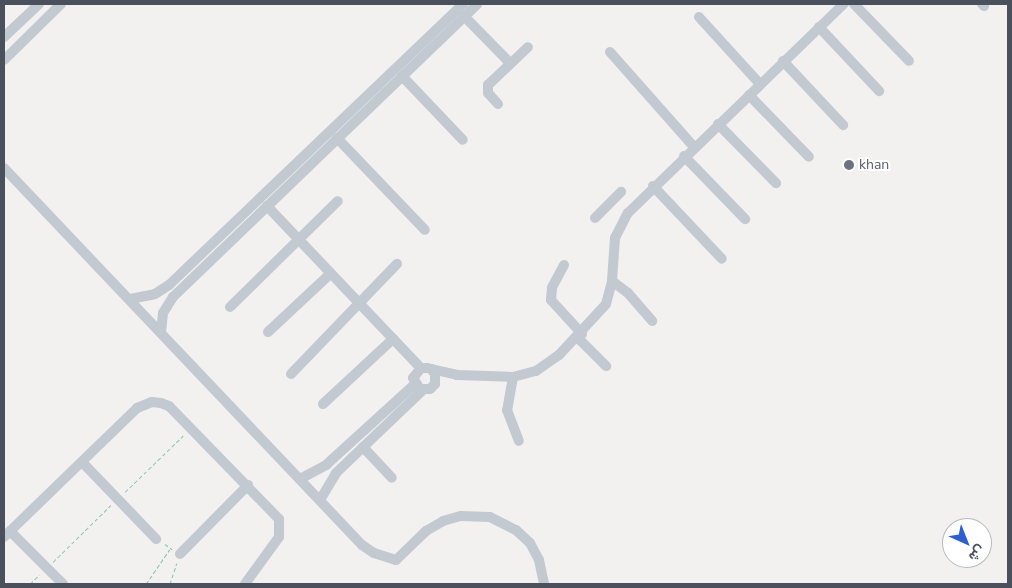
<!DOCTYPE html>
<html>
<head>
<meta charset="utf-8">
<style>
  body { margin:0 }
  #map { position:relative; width:1012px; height:588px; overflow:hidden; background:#f2f1f0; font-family:"Nunito Sans",Vazirmatn,sans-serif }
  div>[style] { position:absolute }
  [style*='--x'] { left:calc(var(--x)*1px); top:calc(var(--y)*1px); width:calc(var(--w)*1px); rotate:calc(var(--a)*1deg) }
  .path>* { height:1px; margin-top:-0.5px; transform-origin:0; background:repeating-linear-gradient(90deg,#7fc5ac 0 4px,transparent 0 6.5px) }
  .minor>* { height:10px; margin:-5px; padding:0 5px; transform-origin:5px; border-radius:5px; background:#c2c9d0 }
  .dots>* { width:14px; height:14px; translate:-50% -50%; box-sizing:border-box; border:2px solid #fff; border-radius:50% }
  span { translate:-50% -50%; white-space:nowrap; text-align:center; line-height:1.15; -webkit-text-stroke:4px #fff; paint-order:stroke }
  .worship-label { font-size:14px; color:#5b616d }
  .left { translate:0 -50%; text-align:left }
  .frame { position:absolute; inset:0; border:5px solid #4a515c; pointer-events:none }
  .north { position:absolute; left:942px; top:518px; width:50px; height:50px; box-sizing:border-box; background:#fff; border:1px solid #b7b9be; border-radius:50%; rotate:136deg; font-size:14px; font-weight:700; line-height:20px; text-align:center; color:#4a515c }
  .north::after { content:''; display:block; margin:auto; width:18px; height:22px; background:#2d5fd0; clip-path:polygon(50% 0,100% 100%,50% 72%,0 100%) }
</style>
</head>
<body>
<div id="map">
  <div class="path">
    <div style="--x:125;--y:492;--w:81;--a:-44"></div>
    <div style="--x:165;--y:544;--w:9;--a:36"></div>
    <div style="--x:53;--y:562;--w:81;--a:-44.5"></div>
    <div style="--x:30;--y:584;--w:13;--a:-45"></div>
    <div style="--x:146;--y:584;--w:42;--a:-55.6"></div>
    <div style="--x:170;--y:584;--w:22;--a:-72"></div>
  </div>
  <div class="minor">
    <div style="--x:854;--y:4;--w:79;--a:46"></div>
    <div style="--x:982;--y:4;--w:3;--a:45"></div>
    <div style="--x:464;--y:16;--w:66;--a:45.6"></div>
    <div style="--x:699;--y:17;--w:91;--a:47.7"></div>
    <div style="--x:819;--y:27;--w:88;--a:46.8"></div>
    <div style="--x:4;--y:37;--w:48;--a:-43.3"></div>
    <div style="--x:610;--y:52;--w:127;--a:48.5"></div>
    <div style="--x:4;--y:60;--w:80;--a:-44.5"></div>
    <div style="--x:783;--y:61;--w:88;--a:46.8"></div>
    <div style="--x:402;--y:76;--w:88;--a:46.4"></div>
    <div style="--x:749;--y:95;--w:86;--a:45.9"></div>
    <div style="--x:498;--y:104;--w:15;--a:-132"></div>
    <div style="--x:488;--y:93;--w:8;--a:-90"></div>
    <div style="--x:488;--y:85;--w:55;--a:-43.5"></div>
    <div style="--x:718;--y:124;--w:83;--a:45.5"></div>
    <div style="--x:337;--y:138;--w:127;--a:46.3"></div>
    <div style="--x:684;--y:156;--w:88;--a:45.9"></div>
    <div style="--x:4;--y:168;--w:520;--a:46.48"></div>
    <div style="--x:362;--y:545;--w:14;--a:34"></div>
    <div style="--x:374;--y:553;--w:23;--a:18"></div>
    <div style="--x:396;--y:560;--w:42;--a:-44"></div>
    <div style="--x:426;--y:531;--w:20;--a:-30"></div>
    <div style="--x:443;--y:521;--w:19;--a:-16"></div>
    <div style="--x:461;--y:516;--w:29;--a:2"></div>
    <div style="--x:490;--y:517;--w:29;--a:27"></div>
    <div style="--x:516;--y:530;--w:19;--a:43"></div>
    <div style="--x:530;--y:543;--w:19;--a:62"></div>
    <div style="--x:539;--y:560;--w:25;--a:78"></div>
    <div style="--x:653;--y:186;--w:100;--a:46.6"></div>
    <div style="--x:267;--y:206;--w:224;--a:46.5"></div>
    <div style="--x:595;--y:218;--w:37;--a:-45"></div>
    <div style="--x:564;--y:265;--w:26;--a:118"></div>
    <div style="--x:552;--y:288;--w:12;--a:95"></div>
    <div style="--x:551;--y:300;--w:46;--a:47.6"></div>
    <div style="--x:612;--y:281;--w:20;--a:37"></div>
    <div style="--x:628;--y:293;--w:37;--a:49"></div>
    <div style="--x:130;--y:299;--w:25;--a:-11"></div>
    <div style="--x:155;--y:294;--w:17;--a:-33"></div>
    <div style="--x:169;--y:285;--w:407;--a:-43.7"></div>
    <div style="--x:230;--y:307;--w:151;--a:-44.5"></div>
    <div style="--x:161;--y:332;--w:19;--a:-84"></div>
    <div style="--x:163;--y:313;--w:19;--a:-58"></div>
    <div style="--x:173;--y:297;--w:422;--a:-43.9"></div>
    <div style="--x:268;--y:332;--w:86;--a:-43.1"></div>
    <div style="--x:578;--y:338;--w:40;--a:45"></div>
    <div style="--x:431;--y:369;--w:6;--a:51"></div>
    <div style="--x:435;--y:374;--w:10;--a:90"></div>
    <div style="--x:435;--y:384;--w:7;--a:135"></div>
    <div style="--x:430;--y:389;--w:10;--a:180"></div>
    <div style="--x:420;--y:389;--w:13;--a:-122"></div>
    <div style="--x:413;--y:378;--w:13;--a:-51"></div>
    <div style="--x:421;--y:368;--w:6;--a:0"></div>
    <div style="--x:427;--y:368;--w:31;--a:13"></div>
    <div style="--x:457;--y:375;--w:56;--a:2"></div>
    <div style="--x:513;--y:377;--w:24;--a:-15"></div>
    <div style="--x:536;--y:371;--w:28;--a:-35"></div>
    <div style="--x:559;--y:355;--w:69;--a:-47.3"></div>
    <div style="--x:606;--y:304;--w:24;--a:-75"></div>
    <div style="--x:612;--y:281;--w:43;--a:-86"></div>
    <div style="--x:615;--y:238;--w:28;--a:-63"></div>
    <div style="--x:628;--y:213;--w:301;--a:-44.1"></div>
    <div style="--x:291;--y:374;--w:153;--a:-46.1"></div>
    <div style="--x:513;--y:377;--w:34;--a:100"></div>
    <div style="--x:507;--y:410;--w:33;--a:69"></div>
    <div style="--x:323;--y:404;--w:96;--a:-42.9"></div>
    <div style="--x:363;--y:447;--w:42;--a:46.9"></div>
    <div style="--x:82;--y:462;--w:107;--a:46.1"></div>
    <div style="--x:300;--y:479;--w:30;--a:-28"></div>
    <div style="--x:326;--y:465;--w:120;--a:-42.3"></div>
    <div style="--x:320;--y:500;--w:31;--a:-59"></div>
    <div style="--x:336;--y:473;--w:120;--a:-43.7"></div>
    <div style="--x:10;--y:531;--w:75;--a:45"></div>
    <div style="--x:4;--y:537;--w:185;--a:-44.1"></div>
    <div style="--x:137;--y:408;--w:16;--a:-22"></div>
    <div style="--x:152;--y:402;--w:9;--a:6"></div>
    <div style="--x:161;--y:403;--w:9;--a:21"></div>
    <div style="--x:169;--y:406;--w:158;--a:45.8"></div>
    <div style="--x:279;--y:519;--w:18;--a:90"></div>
    <div style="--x:279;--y:537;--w:58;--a:125.9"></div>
    <div style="--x:180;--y:554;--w:97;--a:-45.4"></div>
  </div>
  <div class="dots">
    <div style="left:849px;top:165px;background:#6b7280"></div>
  </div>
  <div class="worship-label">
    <span class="left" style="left:859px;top:165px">khan</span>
  </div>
  <div class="frame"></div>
  <div class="north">ش</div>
</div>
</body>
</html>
